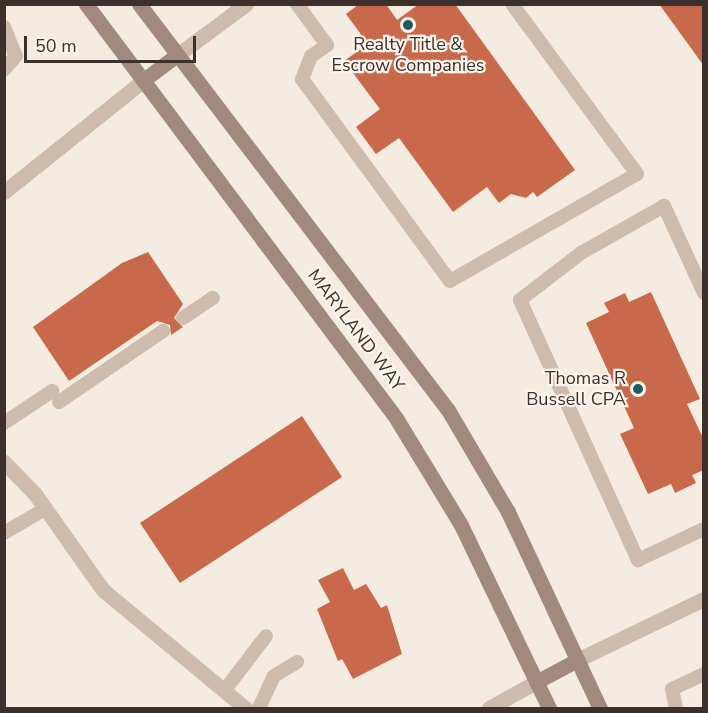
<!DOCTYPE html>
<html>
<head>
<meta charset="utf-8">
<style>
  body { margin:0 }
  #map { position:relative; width:708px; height:713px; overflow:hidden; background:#f4ebe1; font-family:"Nunito Sans",sans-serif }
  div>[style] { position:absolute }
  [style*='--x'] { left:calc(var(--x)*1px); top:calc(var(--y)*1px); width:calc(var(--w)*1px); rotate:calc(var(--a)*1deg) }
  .building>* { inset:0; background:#c8694b }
  .service>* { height:14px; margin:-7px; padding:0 7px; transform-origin:7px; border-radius:7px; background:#cdbbac }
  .minor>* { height:15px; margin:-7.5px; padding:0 7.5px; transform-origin:7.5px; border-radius:7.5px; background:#cdbbac }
  .secondary>* { height:15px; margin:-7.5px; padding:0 7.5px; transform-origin:7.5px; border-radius:7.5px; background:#a18a7d }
  .dots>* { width:16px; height:16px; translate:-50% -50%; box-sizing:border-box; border:3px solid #fbf5ee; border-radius:50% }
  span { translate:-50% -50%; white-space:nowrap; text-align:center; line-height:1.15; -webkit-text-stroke:4.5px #fbf5ee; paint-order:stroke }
  .poi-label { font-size:18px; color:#3b302b }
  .right { translate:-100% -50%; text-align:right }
  .street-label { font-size:18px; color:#3b302b }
  .frame { position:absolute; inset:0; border:6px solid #3b302b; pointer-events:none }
  .scale { position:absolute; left:24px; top:36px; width:172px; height:27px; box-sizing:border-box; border:3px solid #3b302b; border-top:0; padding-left:8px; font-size:18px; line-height:21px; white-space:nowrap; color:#3b302b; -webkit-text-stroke:4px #fbf5ee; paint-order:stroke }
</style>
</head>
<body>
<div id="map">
  <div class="building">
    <div style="clip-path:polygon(359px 4px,386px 4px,397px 20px,419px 4px,455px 4px,575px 170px,537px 197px,533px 192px,526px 198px,511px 194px,499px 203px,487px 187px,453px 212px,399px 138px,376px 154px,356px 127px,380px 109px,344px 61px,368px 44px,346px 14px)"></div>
    <div style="clip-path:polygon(659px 4px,704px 4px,704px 66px)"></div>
    <div style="clip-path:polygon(148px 252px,183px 304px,174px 318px,183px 327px,171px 335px,170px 325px,157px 321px,69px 381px,33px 327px,122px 263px)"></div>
    <div style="clip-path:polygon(651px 292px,700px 399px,687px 404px,704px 440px,704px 470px,692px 475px,696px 483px,675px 493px,671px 484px,648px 494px,620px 434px,634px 428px,586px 323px,609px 312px,604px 303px,625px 293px,629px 302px)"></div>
    <div style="clip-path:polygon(302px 416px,342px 477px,180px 583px,140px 523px)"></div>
    <div style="clip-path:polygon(343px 568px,354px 590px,366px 584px,381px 608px,387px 605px,402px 654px,353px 679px,342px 659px,338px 661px,317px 609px,330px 602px,318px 580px)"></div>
  </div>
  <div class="service">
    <div style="--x:297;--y:4;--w:51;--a:53.8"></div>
    <div style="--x:327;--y:45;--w:19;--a:145"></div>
    <div style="--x:311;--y:56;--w:25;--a:111"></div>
    <div style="--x:302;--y:79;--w:250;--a:53.8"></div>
    <div style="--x:450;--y:281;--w:215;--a:-29.8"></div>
    <div style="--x:637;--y:174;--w:211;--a:-126.3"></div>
    <div style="--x:4;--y:27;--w:31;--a:68"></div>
    <div style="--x:16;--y:56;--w:18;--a:131"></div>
    <div style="--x:704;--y:293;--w:96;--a:-114.7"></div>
    <div style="--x:664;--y:206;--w:95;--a:150.5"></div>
    <div style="--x:581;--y:253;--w:77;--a:142.4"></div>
    <div style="--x:520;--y:300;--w:286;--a:65.6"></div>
    <div style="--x:638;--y:560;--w:73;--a:-25.2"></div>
    <div style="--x:183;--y:318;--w:36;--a:-34"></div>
    <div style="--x:59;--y:402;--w:126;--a:-34.3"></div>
    <div style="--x:4;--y:423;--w:58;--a:-33.7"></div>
    <div style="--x:4;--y:533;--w:48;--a:-30.3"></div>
    <div style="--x:224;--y:691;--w:69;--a:-52.6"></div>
    <div style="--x:259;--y:708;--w:35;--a:-65"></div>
    <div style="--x:274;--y:676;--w:27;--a:-31"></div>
    <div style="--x:676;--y:708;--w:19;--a:-102"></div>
    <div style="--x:672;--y:689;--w:35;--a:-25"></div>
  </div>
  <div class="minor">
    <div style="--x:176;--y:56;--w:87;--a:-36.6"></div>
    <div style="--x:4;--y:192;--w:181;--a:-38.7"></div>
    <div style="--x:4;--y:462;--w:45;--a:45.9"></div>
    <div style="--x:35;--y:494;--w:118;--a:54.7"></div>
    <div style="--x:103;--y:590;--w:185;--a:39.7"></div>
    <div style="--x:577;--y:660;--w:141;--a:-25.7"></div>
    <div style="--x:489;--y:708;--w:54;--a:-29"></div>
  </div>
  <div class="secondary">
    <div style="--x:86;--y:4;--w:517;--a:53.17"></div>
    <div style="--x:396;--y:418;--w:125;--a:58.7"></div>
    <div style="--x:461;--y:525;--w:203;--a:64.3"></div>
    <div style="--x:139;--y:4;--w:510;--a:52.73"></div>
    <div style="--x:448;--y:410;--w:118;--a:59.5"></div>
    <div style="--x:508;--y:512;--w:217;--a:64.9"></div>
    <div style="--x:145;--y:79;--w:39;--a:-37"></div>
    <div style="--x:536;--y:682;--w:47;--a:-28.2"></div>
  </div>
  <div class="dots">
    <div style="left:408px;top:25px;background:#1f5a5e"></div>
    <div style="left:638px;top:389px;background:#1f5a5e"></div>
  </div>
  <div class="poi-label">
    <span style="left:408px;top:55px">Realty Title &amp;<br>Escrow Companies</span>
    <span class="right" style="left:626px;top:389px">Thomas R<br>Bussell CPA</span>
  </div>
  <div class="street-label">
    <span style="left:356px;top:330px;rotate:53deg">MARYLAND WAY</span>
  </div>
  <div class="frame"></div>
  <div class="scale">50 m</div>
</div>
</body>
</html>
